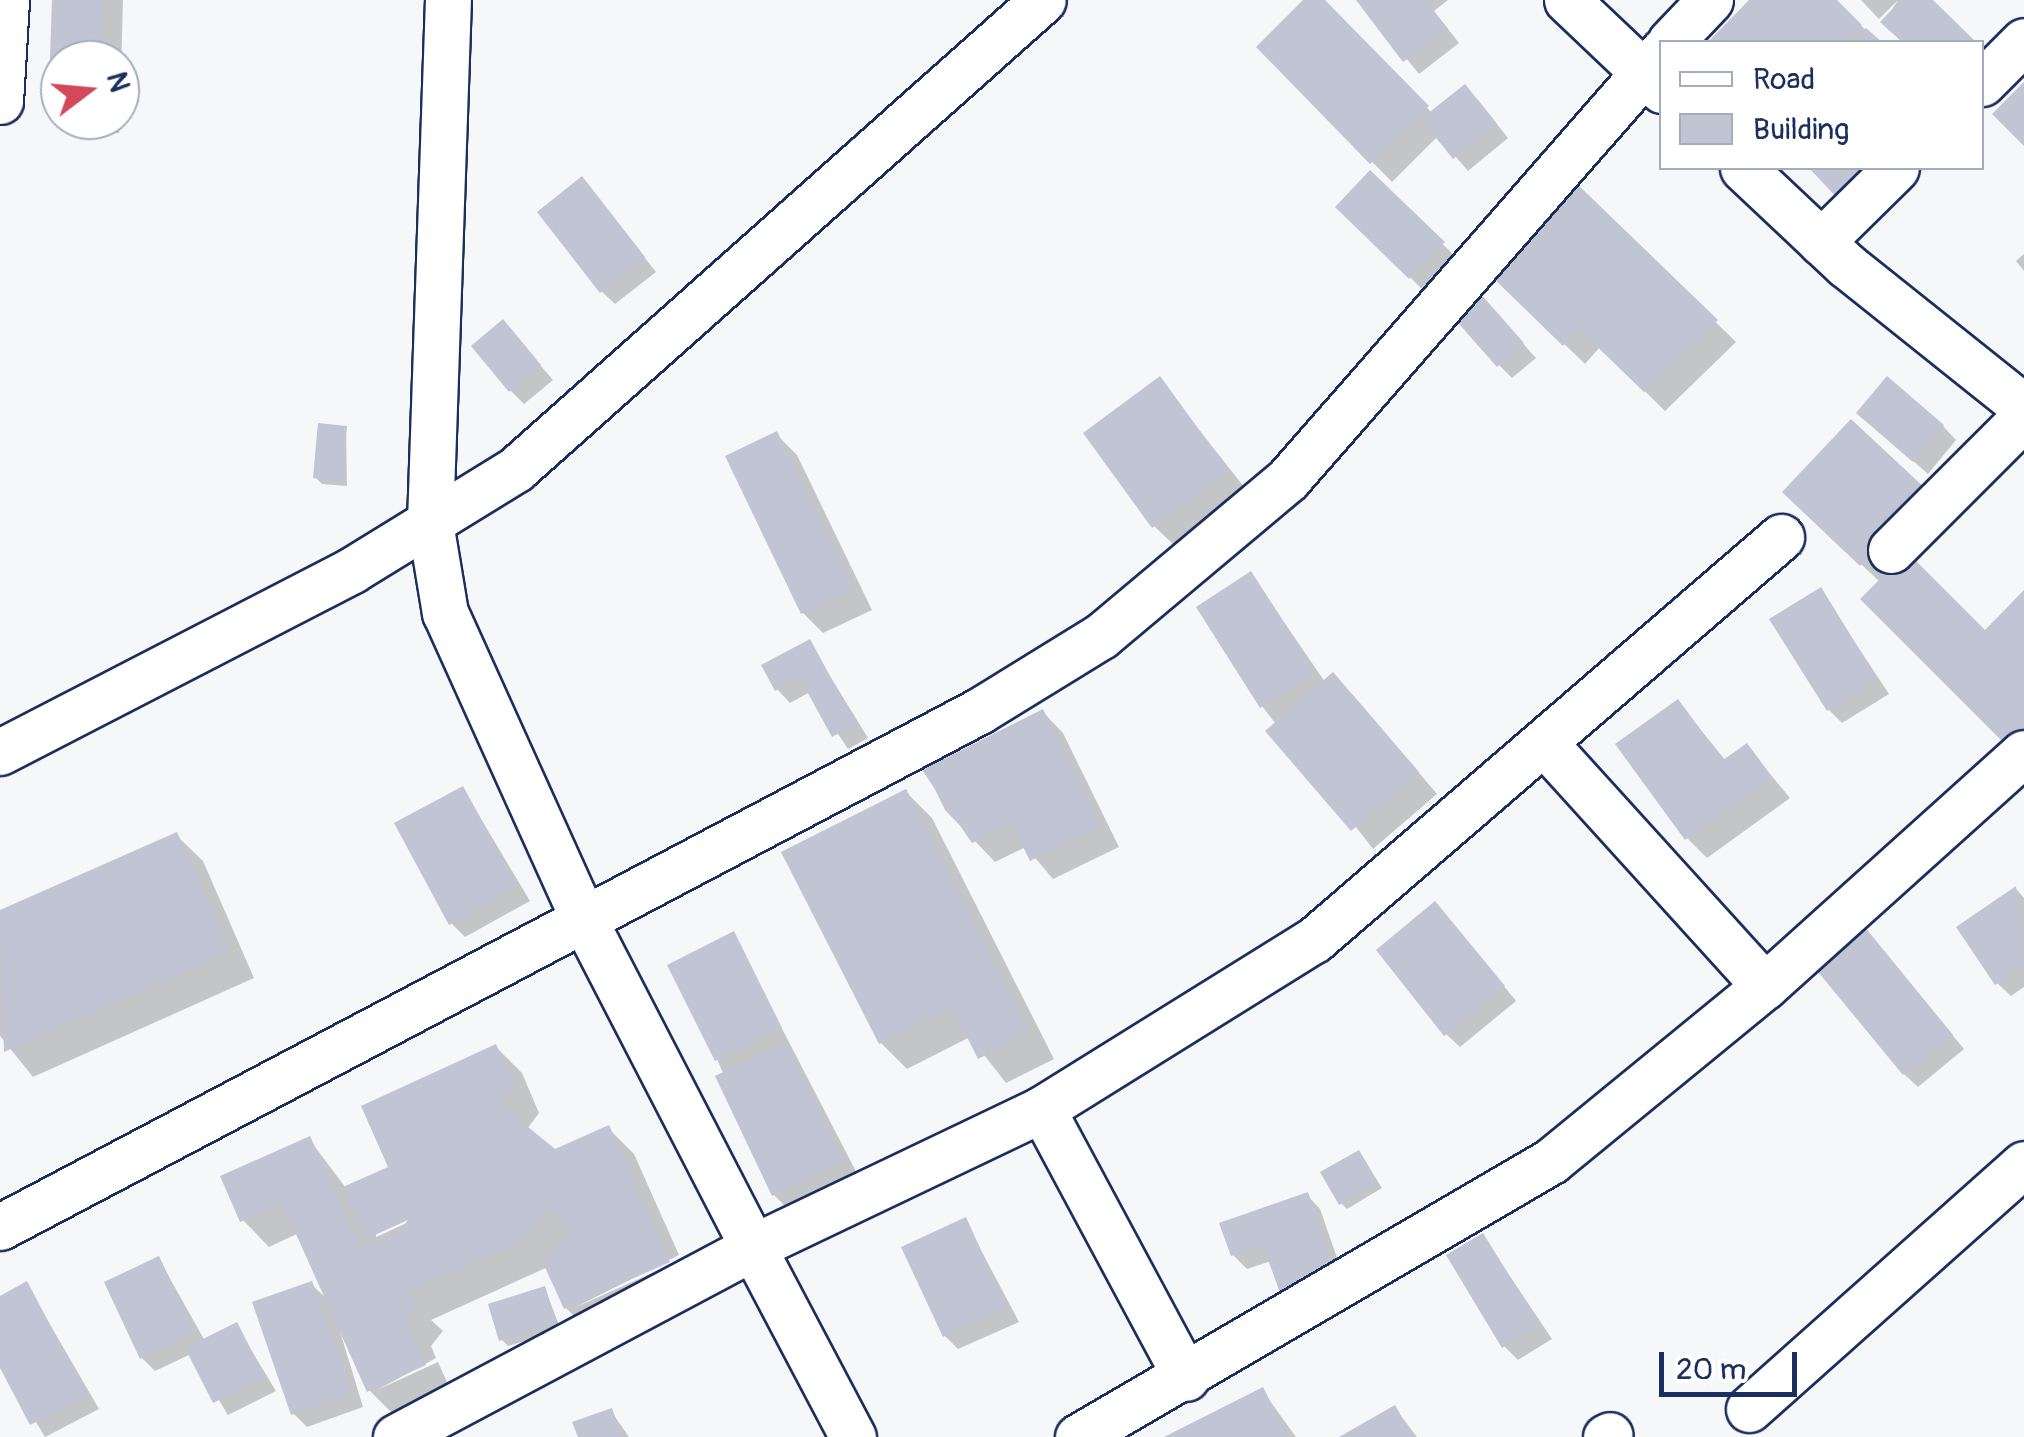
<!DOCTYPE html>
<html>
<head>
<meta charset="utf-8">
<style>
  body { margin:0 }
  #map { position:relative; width:2024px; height:1437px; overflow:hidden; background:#f6f7f9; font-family:Pangolin,sans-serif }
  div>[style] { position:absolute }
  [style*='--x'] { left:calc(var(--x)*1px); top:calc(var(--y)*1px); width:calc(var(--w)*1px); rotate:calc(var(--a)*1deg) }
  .shadow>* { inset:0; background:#0003 }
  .building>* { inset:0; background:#c0c4d3 }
  .roads { filter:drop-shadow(2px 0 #1b2f5e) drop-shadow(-2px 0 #1b2f5e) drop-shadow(0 2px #1b2f5e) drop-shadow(0 -2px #1b2f5e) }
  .minor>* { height:45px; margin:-22.5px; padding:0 22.5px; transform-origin:22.5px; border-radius:22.5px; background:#fff }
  span { translate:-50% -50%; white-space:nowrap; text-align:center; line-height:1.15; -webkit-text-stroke:8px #fff; paint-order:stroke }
  .legend { position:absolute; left:1659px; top:40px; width:325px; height:130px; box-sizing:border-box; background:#fff; border:2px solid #a4acbf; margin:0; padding:12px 18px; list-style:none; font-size:30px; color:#1b2f5e }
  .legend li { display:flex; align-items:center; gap:20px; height:50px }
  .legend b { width:50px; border:2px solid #a4acbf }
  .north { position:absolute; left:40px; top:40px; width:100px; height:100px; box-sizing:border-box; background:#fff; border:2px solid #a4acbf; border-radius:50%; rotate:74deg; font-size:28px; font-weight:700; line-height:40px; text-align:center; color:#1b2f5e }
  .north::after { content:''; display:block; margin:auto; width:35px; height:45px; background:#d1495b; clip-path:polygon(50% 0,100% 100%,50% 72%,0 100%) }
  .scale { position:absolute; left:1659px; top:1352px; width:138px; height:45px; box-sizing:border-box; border:5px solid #1b2f5e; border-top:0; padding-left:12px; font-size:30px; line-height:35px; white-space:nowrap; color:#1b2f5e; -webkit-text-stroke:8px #fff; paint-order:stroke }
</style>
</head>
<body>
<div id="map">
  <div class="shadow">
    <div style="clip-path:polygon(55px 0,123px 0,120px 108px,120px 60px,60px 60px,60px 120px,120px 120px,119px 133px,71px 134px,51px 114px)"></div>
    <div style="clip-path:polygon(1307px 0,1322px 0,1432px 113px,1478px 100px,1508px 138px,1468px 171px,1438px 136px,1392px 182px,1259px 47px)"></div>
    <div style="clip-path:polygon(1359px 0,1448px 0,1434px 11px,1459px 43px,1419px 74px)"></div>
    <div style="clip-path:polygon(1752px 0,1833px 0,1879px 42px,1711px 42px)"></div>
    <div style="clip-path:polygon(1861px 0,1929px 0,1973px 42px,1905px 42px,1884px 22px,1898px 0,1879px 19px)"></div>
    <div style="clip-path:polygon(1370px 174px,1456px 257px,1424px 291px,1338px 207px)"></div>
    <div style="clip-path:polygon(582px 179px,656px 272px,615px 304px,601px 291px)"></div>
    <div style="clip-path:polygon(1573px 183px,1736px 342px,1665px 411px,1600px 347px,1585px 364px,1488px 270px)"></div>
    <div style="clip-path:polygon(2024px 254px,2024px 271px,2016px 261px)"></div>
    <div style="clip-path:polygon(1492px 309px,1536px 358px,1512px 378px,1499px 365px)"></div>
    <div style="clip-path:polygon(503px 322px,553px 380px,524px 404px,510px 390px)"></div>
    <div style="clip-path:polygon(1159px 379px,1248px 492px,1175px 546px,1154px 526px)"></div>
    <div style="clip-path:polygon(1873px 426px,1943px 426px,1956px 440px,1928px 474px)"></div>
    <div style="clip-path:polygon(346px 428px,347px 486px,322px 484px,315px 477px)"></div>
    <div style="clip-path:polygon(776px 434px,797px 455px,872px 610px,823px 633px,803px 613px)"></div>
    <div style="clip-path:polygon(1806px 512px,1907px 556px,1985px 633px,2024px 593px,2024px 759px,1880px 582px)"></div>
    <div style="clip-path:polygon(1251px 574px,1325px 682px,1353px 695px,1437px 794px,1373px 849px,1262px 706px)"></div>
    <div style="clip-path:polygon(1821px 591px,1889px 694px,1842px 723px,1829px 710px)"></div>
    <div style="clip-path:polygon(809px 642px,868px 738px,848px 749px,810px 692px,790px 703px,777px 689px)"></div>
    <div style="clip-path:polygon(1678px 702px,1726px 761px,1747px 746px,1790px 798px,1707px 858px,1687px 838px)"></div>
    <div style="clip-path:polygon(1043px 712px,1063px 733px,1119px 847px,1053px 879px,1026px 847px,995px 862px,945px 810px,926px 771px)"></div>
    <div style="clip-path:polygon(463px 789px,530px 901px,465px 937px,451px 923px)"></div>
    <div style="clip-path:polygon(906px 792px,932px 818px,1054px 1059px,1006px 1083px,970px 1037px,907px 1069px,881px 1043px,785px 853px)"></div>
    <div style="clip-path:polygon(176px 835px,203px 861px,254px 978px,33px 1077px,0 1036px,0 913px)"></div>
    <div style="clip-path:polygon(2016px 889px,2024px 898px,2024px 987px,2011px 996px,1997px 983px)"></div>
    <div style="clip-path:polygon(1448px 918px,1516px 1001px,1460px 1047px,1446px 1034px)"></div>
    <div style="clip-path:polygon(733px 934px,862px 1183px,794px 1215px,774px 1195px,717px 1059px)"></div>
    <div style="clip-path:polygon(1877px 943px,1964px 1049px,1918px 1087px,1904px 1074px)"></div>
    <div style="clip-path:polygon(evenodd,496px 1047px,522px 1073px,539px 1113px,527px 1129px,554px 1152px,608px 1128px,634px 1154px,679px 1255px,574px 1308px,681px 1260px,694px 1288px,592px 1334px,566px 1308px,548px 1267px,431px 1320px,443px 1331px,431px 1346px,436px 1358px,377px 1390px,438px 1362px,451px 1391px,395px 1416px,369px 1390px,335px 1315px,363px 1407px,307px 1427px,293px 1413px,311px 1284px,329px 1301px,299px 1233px,269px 1247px,243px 1220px,309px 1139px,346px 1188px,391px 1168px,496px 1047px,418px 1213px,420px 1217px,376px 1237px,376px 1232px,418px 1213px)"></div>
    <div style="clip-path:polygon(1359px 1153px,1382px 1188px,1347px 1209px,1341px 1203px)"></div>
    <div style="clip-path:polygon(1307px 1195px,1320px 1209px,1349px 1292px,1271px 1261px,1247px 1269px,1233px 1255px)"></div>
    <div style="clip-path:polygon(965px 1220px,1019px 1322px,958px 1349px,945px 1336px)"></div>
    <div style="clip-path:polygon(1483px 1236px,1552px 1339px,1518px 1360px,1504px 1346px)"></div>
    <div style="clip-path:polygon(159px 1259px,205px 1341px,236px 1325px,276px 1391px,228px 1415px,191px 1354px,155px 1371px,142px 1358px)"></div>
    <div style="clip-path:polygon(27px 1285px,99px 1409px,45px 1437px,0 1362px,0 1299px)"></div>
    <div style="clip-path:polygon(545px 1289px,561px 1330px,508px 1346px,501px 1339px)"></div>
    <div style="clip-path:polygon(1262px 1390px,1296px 1437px,1169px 1437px)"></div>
    <div style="clip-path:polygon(1395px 1408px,1417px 1437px,1344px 1437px)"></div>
    <div style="clip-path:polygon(611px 1411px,629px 1437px,580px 1437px)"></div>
  </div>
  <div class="building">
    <div style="clip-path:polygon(52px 0,103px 0,101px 60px,60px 60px,60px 115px,48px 115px)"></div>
    <div style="clip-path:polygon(1303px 0,1325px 0,1429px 106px,1370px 164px,1256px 47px)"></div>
    <div style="clip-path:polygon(1356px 0,1425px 0,1448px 29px,1403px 62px)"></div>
    <div style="clip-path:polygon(1749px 0,1837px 0,1862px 25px,1846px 42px,1708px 42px)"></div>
    <div style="clip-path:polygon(1901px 0,1933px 0,1976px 42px,1902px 42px,1880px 22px)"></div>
    <div style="clip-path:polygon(1866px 28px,1882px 42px,1853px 42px)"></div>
    <div style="clip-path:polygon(2024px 82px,2024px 146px,1992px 114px)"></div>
    <div style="clip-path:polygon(1465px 84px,1497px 124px,1453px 159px,1421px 119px)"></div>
    <div style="clip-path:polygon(1809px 168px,1877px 168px,1840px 201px)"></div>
    <div style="clip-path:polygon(1370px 170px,1445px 242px,1409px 279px,1335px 207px)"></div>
    <div style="clip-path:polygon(582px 176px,645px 257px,600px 293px,537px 212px)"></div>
    <div style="clip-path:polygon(1573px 180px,1718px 320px,1644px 392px,1579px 329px,1563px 346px,1485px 270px)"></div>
    <div style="clip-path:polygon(1479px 292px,1524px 343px,1497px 367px,1452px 316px)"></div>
    <div style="clip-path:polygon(503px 319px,541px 365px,509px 392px,471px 346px)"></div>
    <div style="clip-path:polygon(1160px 376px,1229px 471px,1152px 528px,1083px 433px)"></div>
    <div style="clip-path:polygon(1887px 376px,1944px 425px,1913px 462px,1856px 413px)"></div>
    <div style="clip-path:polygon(1851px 419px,1929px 492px,1860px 566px,1782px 492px)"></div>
    <div style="clip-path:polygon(318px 423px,347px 426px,342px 481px,313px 478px)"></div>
    <div style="clip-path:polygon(777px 431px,853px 589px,801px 614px,725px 456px)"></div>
    <div style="clip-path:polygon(1907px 552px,1985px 630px,2024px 590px,2024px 737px,2011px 750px,1860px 599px)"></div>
    <div style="clip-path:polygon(1251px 571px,1316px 672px,1260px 708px,1196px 607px)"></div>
    <div style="clip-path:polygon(1821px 587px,1878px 680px,1827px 711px,1769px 619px)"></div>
    <div style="clip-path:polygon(810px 639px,856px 724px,832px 737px,799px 677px,775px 691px,761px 665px)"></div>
    <div style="clip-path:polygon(1333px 672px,1419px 772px,1351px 831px,1265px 731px)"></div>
    <div style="clip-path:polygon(1678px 699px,1723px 760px,1747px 743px,1772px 777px,1685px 840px,1615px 744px)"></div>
    <div style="clip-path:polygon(1043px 709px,1100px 826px,1030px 861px,1012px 824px,972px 843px,922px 770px)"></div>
    <div style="clip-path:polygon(463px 786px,518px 887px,449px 925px,394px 823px)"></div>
    <div style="clip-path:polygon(906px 789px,1030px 1032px,978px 1059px,952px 1007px,879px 1044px,781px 852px)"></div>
    <div style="clip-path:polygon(177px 832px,230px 952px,4px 1052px,0 910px)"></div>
    <div style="clip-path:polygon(2016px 886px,2024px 965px,1995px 985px,1956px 927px)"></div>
    <div style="clip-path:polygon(1435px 901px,1505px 986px,1444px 1036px,1376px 950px)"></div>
    <div style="clip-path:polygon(1864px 926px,1953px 1035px,1903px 1075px,1814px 967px)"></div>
    <div style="clip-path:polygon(734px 931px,782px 1028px,715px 1061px,667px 965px)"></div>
    <div style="clip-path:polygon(787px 1042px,843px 1162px,772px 1196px,715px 1076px)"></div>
    <div style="clip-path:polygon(496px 1044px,515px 1085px,500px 1104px,555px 1149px,609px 1125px,670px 1262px,564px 1309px,543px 1263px,571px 1229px,548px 1210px,523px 1241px,406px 1293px,418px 1303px,406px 1319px,426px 1365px,367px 1392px,282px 1203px,240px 1222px,220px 1176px,310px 1136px,361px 1249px,398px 1233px,408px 1220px,366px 1239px,343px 1187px,388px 1167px,361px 1106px)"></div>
    <div style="clip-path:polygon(1359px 1150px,1378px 1182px,1339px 1205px,1320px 1172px)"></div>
    <div style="clip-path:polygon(1308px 1192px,1337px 1279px,1282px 1298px,1263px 1246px,1231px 1256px,1219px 1223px)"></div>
    <div style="clip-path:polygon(966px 1217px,1007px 1308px,943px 1337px,901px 1247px)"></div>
    <div style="clip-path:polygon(1483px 1233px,1540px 1325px,1502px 1348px,1446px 1255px)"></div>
    <div style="clip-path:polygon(159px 1256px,195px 1332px,140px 1359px,104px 1282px)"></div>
    <div style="clip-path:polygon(27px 1281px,87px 1395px,30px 1425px,0 1368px,0 1296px)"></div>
    <div style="clip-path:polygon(312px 1281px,352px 1394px,291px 1415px,252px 1302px)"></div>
    <div style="clip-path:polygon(545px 1286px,557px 1324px,499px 1341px,488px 1304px)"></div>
    <div style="clip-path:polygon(237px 1322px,265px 1377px,213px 1403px,185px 1348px)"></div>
    <div style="clip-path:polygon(1263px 1387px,1288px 1437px,1164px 1437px)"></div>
    <div style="clip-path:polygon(1395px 1405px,1413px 1437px,1339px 1437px)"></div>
    <div style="clip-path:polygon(612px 1408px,622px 1437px,578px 1437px,572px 1422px)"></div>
  </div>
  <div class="roads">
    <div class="minor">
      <div style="--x:1567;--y:0;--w:131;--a:43.5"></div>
      <div style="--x:1670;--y:42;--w:58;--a:-46.4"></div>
      <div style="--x:1982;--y:83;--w:59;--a:-45"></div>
      <div style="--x:0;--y:101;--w:101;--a:-86.6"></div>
      <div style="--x:1743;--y:168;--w:141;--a:43.3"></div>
      <div style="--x:1846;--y:265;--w:228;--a:38.6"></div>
      <div style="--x:1821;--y:242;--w:105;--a:-44.6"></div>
      <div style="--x:1891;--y:550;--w:188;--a:-45"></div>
      <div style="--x:1547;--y:746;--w:324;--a:47.8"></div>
      <div style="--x:0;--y:752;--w:396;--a:-27.3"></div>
      <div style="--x:352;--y:570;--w:193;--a:-31.6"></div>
      <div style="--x:516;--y:469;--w:705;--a:-41.67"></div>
      <div style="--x:1042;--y:1109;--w:305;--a:61.8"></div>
      <div style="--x:0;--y:1227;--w:1107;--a:-27.79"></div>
      <div style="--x:979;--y:711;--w:143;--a:-31.6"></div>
      <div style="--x:1101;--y:636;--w:244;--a:-40"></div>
      <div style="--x:1288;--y:479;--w:568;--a:-48.79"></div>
      <div style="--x:1749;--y:1409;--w:368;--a:-41.7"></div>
      <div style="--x:396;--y:1437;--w:404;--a:-28"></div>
      <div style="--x:753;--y:1247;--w:370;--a:-117.3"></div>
      <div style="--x:583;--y:918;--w:335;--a:-114.3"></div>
      <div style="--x:445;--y:613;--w:92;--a:-99.4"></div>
      <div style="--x:430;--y:522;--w:522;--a:-88.03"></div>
      <div style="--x:853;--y:1437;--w:215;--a:-117.8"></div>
      <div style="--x:753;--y:1247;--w:320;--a:-25.5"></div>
      <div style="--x:1042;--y:1109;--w:320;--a:-31.9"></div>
      <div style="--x:1314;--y:940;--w:617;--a:-40.79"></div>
      <div style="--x:1078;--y:1437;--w:548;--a:-30.26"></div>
      <div style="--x:1551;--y:1161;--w:276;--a:-39.3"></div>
      <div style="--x:1765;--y:986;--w:348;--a:-42"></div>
      <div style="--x:1606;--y:1437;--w:4;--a:-27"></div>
    </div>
  </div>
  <ul class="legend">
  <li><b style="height:12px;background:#fff"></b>Road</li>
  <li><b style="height:28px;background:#c0c4d3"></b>Building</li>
  </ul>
  <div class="north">N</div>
  <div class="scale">20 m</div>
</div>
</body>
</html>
